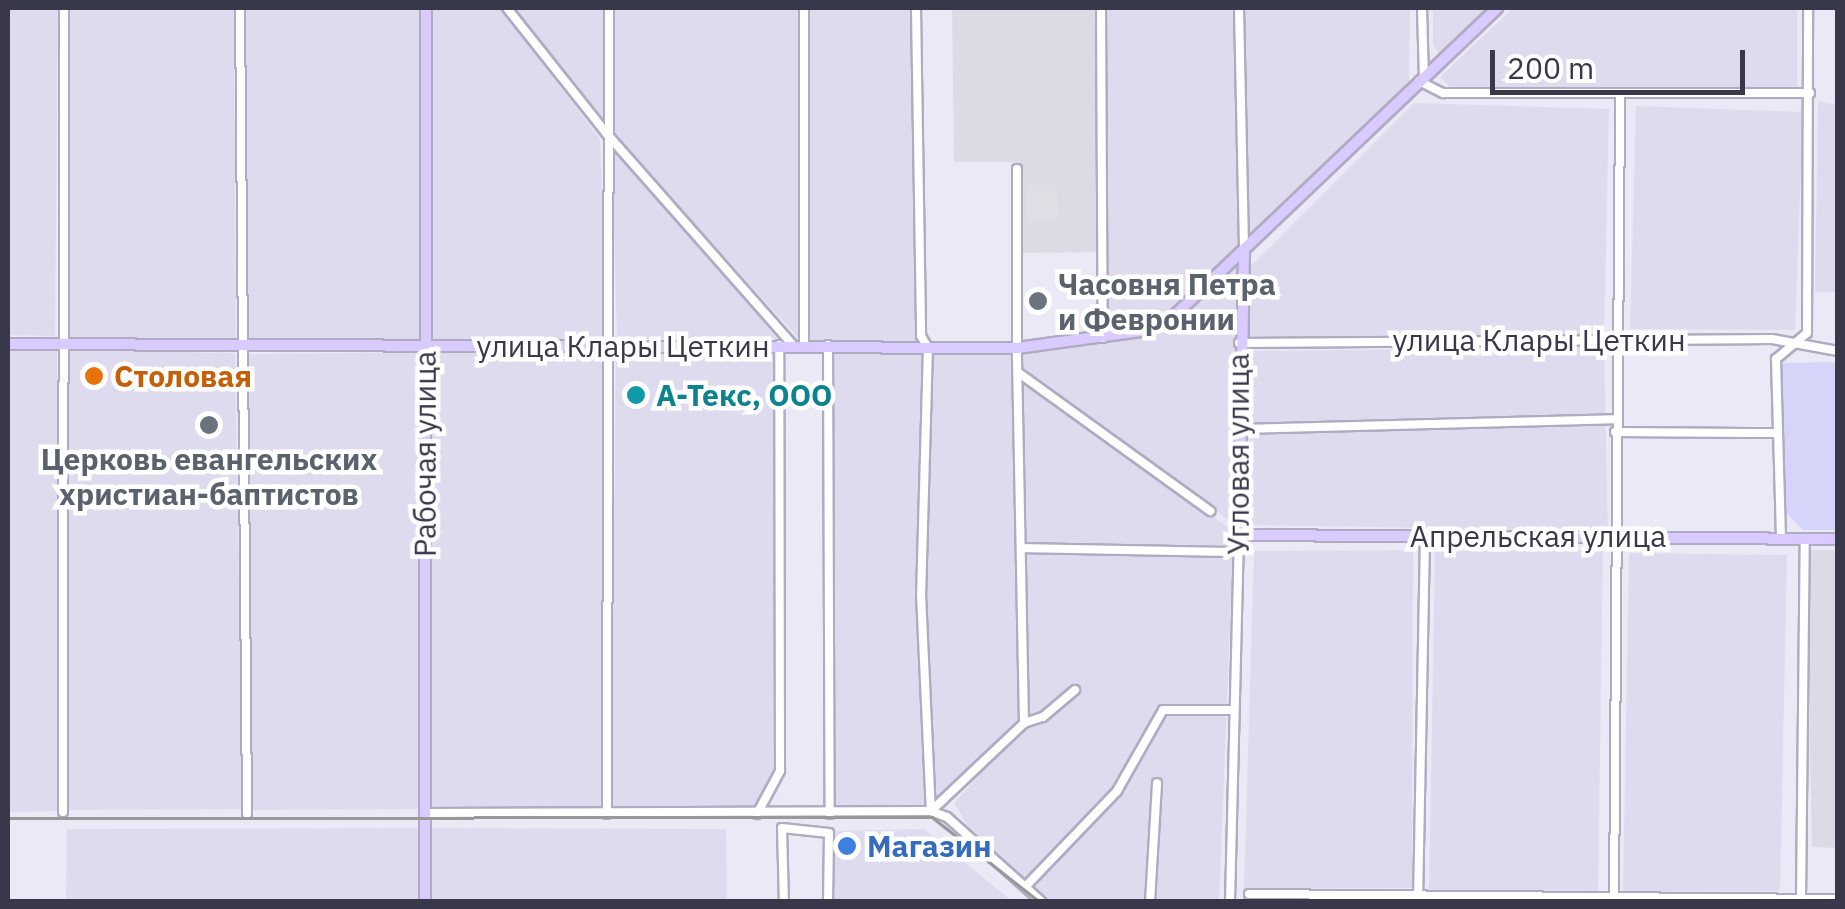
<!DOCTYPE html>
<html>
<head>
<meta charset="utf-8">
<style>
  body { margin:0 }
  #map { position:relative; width:1845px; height:909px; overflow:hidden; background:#ece9f6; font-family:"IBM Plex Sans",sans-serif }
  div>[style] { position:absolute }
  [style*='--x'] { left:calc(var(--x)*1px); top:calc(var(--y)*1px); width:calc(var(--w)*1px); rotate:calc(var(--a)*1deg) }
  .residential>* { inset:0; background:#dfdbee }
  .commercial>* { inset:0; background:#d7d4f9 }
  .industrial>* { inset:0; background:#dcdbe5 }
  .parking>* { inset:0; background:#dfdee4 }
  .roads { filter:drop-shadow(2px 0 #afabc2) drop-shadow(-2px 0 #afabc2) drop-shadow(0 2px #afabc2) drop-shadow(0 -2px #afabc2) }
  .street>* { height:8px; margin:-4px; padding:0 4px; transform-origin:4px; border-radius:4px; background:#fff }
  .secondary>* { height:10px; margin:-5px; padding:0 5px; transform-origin:5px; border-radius:5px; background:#d9caff }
  .tram>* { height:2.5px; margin:-1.25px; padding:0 1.25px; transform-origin:1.25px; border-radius:1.25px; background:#999 }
  .dots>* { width:28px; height:28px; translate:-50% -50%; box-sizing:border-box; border:5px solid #fff; border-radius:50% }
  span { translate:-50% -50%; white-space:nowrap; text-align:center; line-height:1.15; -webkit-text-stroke:9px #fff; paint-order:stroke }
  .worship-label { font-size:30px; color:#5b616d; font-weight:700 }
  .left { translate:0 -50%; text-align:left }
  .street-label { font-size:30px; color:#39374a }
  .food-label { font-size:30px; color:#c56008; font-weight:700 }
  .culture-label { font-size:30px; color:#0d838f; font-weight:700 }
  .shop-label { font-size:30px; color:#366cbe; font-weight:700 }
  .frame { position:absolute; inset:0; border:10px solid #39374a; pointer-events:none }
  .scale { position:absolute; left:1490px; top:50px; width:255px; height:45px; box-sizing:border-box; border:5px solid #39374a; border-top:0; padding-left:12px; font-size:30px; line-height:35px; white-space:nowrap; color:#39374a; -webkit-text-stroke:8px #fff; paint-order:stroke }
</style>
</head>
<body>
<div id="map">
  <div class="residential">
    <div style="clip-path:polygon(8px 8px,58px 8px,55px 336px,8px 335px)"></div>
    <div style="clip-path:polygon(68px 8px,234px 8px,236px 344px,67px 340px)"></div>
    <div style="clip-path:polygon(245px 8px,420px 8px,425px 341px,245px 343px)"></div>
    <div style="clip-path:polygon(429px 8px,500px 8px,600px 139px,607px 341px,433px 343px)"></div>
    <div style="clip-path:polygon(512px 8px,606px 8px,604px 126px,561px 70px)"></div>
    <div style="clip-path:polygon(612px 8px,800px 8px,801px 341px,612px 133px)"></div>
    <div style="clip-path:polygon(806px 8px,914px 8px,919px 344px,806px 343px)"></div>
    <div style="clip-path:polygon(1103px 8px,1236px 8px,1241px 251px,1172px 314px,1105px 336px)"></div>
    <div style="clip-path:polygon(1244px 8px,1410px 8px,1409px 83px,1244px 238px)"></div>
    <div style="clip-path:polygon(1433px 8px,1486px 8px,1440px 55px,1433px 45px)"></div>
    <div style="clip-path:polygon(1513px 8px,1797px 8px,1797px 88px,1451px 88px,1440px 77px)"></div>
    <div style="clip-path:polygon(1818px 101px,1837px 105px,1837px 292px,1815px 292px)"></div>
    <div style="clip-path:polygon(1414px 103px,1609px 109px,1604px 334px,1248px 338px,1249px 268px)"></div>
    <div style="clip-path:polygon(1636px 106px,1803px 112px,1795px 330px,1630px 329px)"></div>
    <div style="clip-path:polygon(612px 149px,762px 320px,777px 339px,617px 339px)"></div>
    <div style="clip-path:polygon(1234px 264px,1241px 270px,1237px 526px,1021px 371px,1020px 350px,1142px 334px,1175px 318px)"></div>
    <div style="clip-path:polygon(1604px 347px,1608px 531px,1248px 525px,1245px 351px)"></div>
    <div style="clip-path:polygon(774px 348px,776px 769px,754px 808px,611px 812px,616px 349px)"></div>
    <div style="clip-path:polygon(830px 348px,924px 349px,918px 595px,927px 813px,832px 812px)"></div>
    <div style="clip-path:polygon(929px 348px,1016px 348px,1023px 718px,935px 805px,922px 593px)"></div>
    <div style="clip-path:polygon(608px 349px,602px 812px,428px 809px,433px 352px)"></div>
    <div style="clip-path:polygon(8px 350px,57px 351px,57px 811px,8px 812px)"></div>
    <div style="clip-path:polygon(67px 350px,235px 353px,243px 809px,67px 810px)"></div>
    <div style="clip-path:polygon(425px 352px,419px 809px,251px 810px,246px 354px)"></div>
    <div style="clip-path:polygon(1022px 380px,1236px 533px,1228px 549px,1027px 545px)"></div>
    <div style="clip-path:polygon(1413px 550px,1412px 888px,1244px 889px,1254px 551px)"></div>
    <div style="clip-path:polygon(1603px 550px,1598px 891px,1429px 890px,1435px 551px)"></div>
    <div style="clip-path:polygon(1026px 551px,1233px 556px,1219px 901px,1051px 901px,968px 826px,954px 803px,1027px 721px)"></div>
    <div style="clip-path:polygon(1629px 553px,1787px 555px,1780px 891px,1623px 892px)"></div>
    <div style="clip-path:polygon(420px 828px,420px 901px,66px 902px,67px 829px)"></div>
    <div style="clip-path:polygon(430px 828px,726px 829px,727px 899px,430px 901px)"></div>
    <div style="clip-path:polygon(924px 829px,1012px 901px,833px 901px,835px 831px)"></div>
  </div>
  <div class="commercial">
    <div style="clip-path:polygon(1837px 362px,1837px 530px,1803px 530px,1783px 510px,1777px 363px)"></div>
  </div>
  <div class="industrial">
    <div style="clip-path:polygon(952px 8px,1095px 8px,1098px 252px,1015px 253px,1014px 162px,954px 162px)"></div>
    <div style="clip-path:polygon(1806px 550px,1837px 550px,1837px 848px,1812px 847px)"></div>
  </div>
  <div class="parking">
    <div style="clip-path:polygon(1027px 185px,1056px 185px,1059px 220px,1027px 220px)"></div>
  </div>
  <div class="roads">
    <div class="street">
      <div style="--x:240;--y:8;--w:806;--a:89.5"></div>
      <div style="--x:507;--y:8;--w:161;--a:51.6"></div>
      <div style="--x:607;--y:134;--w:280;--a:48.6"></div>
      <div style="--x:804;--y:8;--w:337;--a:90"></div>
      <div style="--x:916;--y:8;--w:328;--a:89.1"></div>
      <div style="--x:921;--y:336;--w:13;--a:58"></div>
      <div style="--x:928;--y:347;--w:247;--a:91.6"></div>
      <div style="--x:921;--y:594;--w:217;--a:87.4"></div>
      <div style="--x:1101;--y:8;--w:330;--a:89.7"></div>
      <div style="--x:1239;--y:8;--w:244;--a:88.8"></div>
      <div style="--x:1422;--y:8;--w:70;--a:88.4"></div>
      <div style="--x:1419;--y:81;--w:27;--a:27"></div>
      <div style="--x:1443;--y:93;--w:367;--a:0"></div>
      <div style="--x:1239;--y:343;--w:533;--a:-0.43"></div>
      <div style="--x:1772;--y:339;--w:67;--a:10.3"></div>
      <div style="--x:828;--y:345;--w:469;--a:89.8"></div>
      <div style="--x:1017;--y:348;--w:179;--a:-90"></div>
      <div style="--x:1019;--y:373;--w:236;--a:35.8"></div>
      <div style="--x:1241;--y:429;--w:373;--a:-1.5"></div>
      <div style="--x:1615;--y:432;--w:161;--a:0.4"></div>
      <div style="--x:1781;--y:538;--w:179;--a:-91.6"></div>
      <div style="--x:1776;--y:359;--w:40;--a:-40"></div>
      <div style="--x:1807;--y:333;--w:325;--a:-89.8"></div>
      <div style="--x:1023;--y:548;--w:216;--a:1.1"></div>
      <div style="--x:1024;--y:723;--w:20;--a:-18"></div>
      <div style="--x:1043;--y:717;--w:42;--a:-40.2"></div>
      <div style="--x:931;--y:811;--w:128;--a:-43.4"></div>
      <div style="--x:1024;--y:723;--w:376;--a:-91.1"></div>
      <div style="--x:63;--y:812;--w:804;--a:-89.93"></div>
      <div style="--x:425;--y:813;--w:506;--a:-0.23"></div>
      <div style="--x:931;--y:811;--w:17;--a:21"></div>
      <div style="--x:947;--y:817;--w:127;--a:41.8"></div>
      <div style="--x:607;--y:814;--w:806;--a:-89.86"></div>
      <div style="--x:757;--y:814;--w:49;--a:-61.9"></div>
      <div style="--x:780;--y:771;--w:426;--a:-90.1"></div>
      <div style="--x:782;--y:828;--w:47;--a:6.1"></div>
      <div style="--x:829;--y:833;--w:69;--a:90.8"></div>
      <div style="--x:782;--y:828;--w:74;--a:88.5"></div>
      <div style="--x:1026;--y:886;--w:132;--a:-46.2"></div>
      <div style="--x:1117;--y:791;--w:93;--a:-60.4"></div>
      <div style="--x:1163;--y:710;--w:71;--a:0"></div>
      <div style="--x:1249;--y:894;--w:589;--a:0.49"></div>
      <div style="--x:1801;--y:899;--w:360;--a:-89.4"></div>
      <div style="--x:1150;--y:902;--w:119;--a:-86.6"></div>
      <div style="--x:1230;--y:902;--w:367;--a:-88.6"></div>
      <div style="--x:1418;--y:902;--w:366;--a:-88.9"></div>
      <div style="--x:1614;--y:902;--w:805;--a:-89.57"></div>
    </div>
    <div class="secondary">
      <div style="--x:1244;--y:252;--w:283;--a:91"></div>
      <div style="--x:1239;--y:535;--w:599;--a:0.38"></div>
      <div style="--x:8;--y:344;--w:1009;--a:0.23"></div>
      <div style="--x:1017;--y:348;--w:125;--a:-7.8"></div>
      <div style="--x:1141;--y:331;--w:36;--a:-24"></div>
      <div style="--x:1174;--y:316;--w:446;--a:-43.6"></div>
      <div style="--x:425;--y:902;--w:894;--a:-89.94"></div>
    </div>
  </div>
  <div class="tram">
    <div style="--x:8;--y:818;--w:924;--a:-0.06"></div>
    <div style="--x:932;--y:817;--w:137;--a:38.2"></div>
    <div style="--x:1481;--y:902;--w:168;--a:0"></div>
  </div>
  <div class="dots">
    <div style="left:1038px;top:301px;background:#6b7280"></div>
    <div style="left:94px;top:376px;background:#e8710a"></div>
    <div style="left:636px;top:395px;background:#0f9aa8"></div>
    <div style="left:209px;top:425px;background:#6b7280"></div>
    <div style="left:847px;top:846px;background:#3f7fe0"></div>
  </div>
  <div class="worship-label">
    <span class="left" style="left:1058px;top:301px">Часовня Петра<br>и Февронии</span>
    <span style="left:209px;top:476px">Церковь евангельских<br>христиан-баптистов</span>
  </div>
  <div class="street-label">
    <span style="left:1539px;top:340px">улица Клары Цеткин</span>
    <span style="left:623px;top:346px">улица Клары Цеткин</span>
    <span style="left:425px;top:454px;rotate:-90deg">Рабочая улица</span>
    <span style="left:1238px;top:454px;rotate:-90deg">Угловая улица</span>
    <span style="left:1538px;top:536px">Апрельская улица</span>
  </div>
  <div class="food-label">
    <span class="left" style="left:114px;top:376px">Столовая</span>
  </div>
  <div class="culture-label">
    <span class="left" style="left:656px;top:395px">А-Текс, ООО</span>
  </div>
  <div class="shop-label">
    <span class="left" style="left:867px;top:846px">Магазин</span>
  </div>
  <div class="frame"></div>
  <div class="scale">200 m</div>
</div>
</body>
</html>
